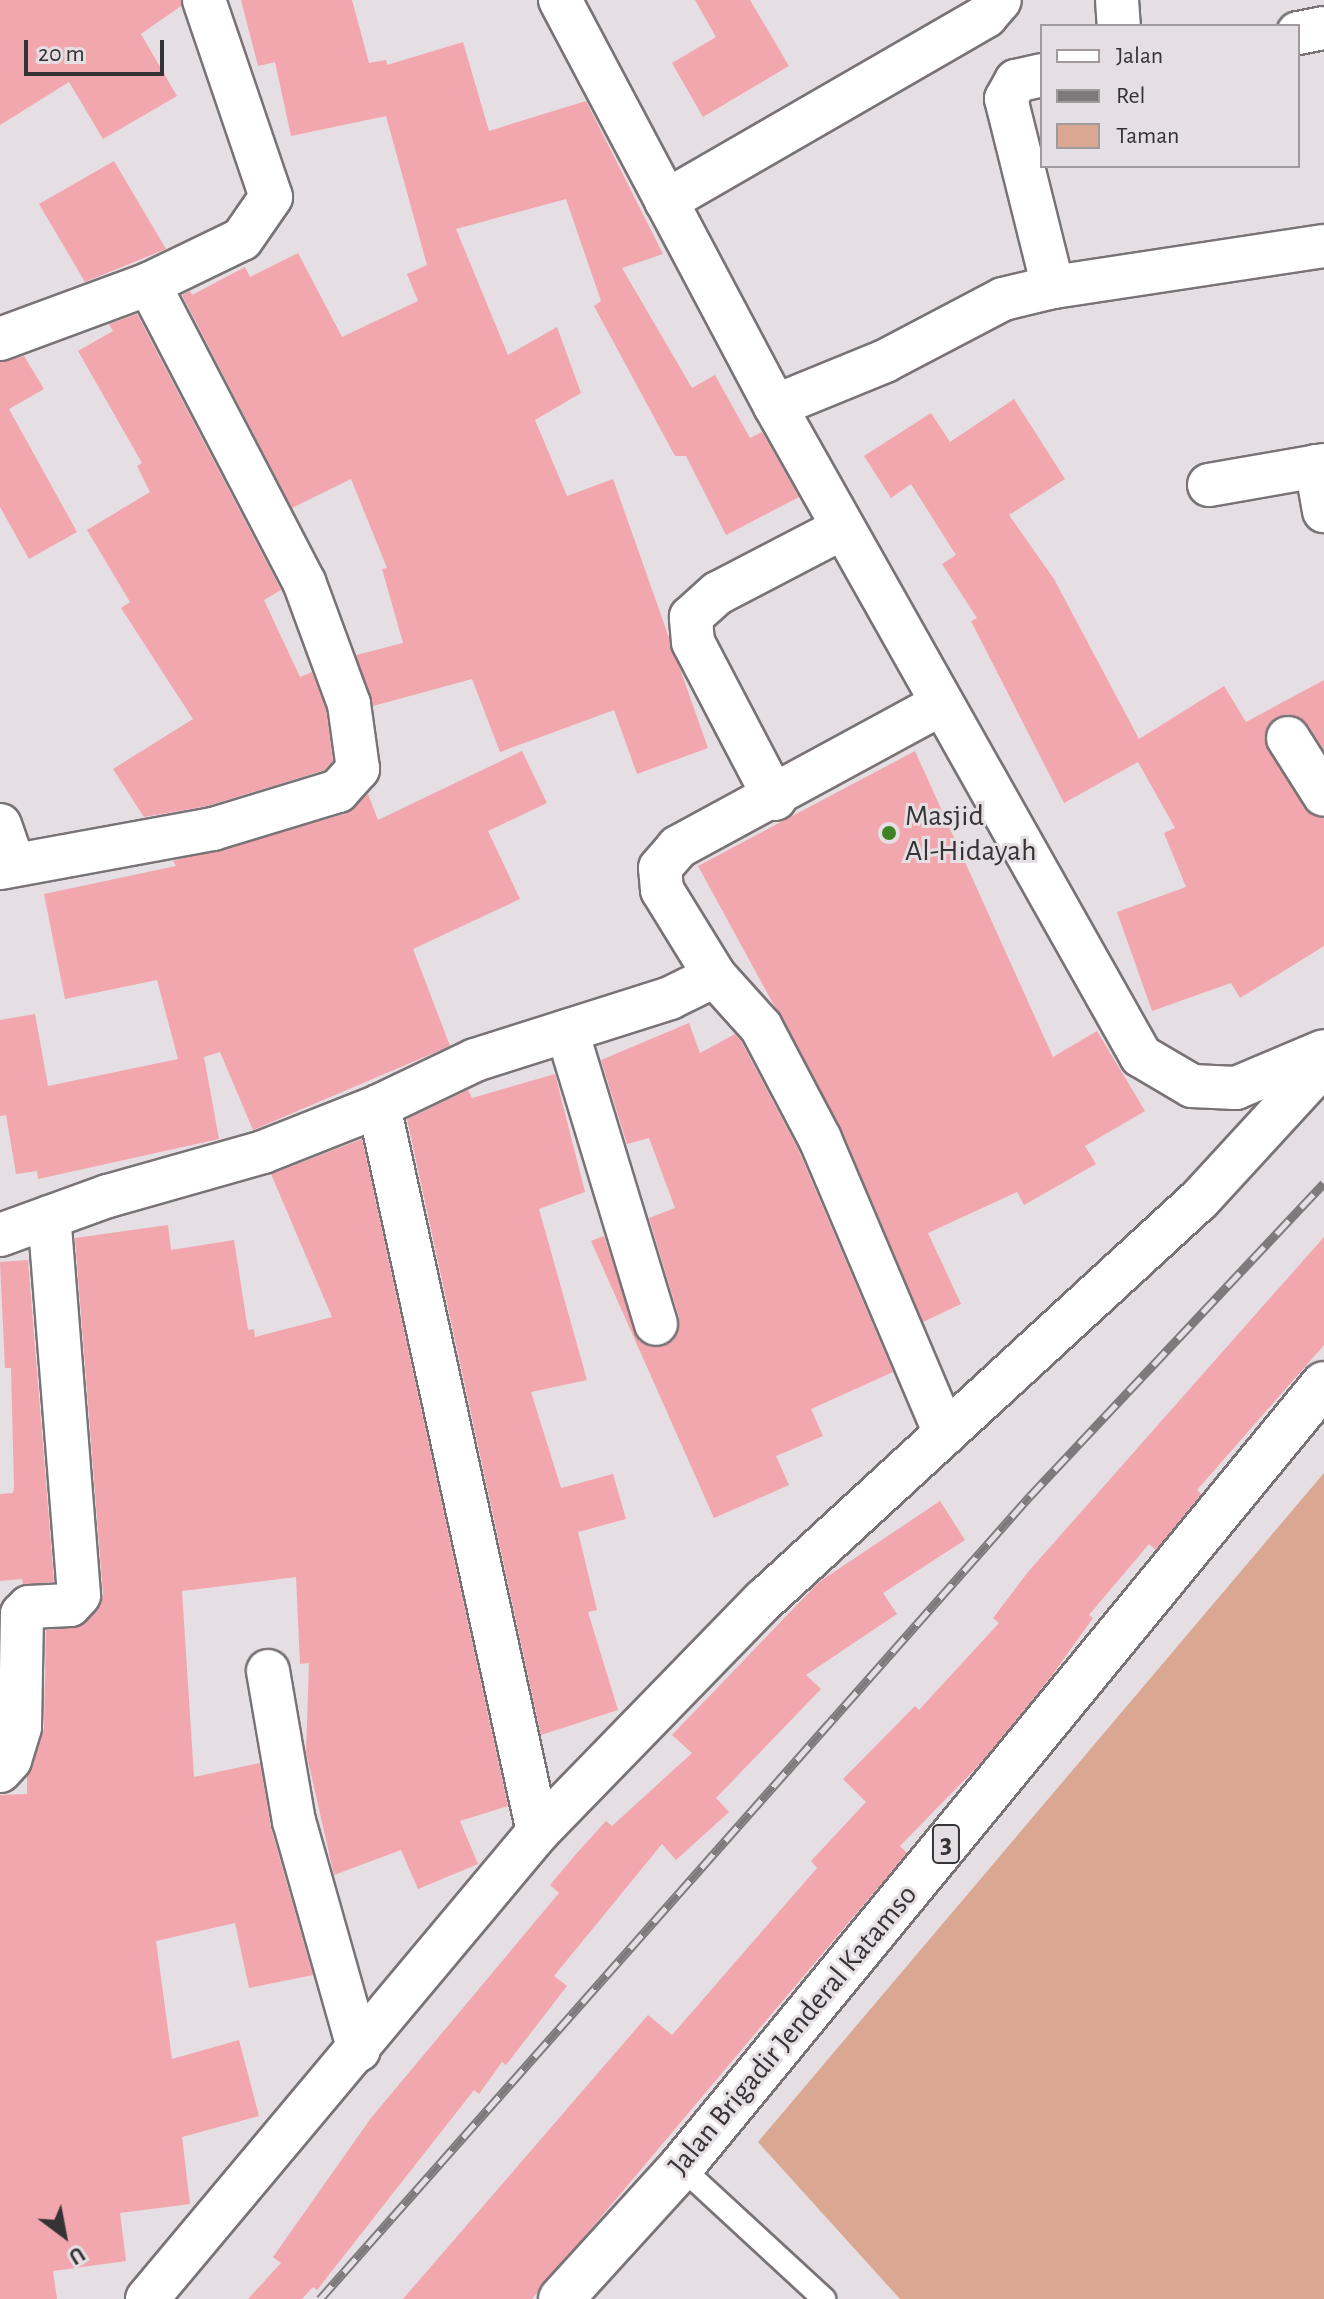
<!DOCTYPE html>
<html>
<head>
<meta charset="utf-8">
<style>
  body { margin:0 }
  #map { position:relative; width:1324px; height:2299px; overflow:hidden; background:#e5dee2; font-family:"Alegreya Sans",sans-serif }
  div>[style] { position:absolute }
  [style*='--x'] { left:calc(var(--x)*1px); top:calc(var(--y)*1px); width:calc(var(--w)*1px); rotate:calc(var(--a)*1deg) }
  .green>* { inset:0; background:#daa892 }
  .building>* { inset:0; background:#f2a7af }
  .roads { filter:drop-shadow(2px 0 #797376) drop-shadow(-2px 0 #797376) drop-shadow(0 2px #797376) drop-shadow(0 -2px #797376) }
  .service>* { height:22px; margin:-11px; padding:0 11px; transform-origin:11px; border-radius:11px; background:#fff }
  .minor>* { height:42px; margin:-21px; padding:0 21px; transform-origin:21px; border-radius:21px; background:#fff }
  .trunk>* { height:44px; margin:-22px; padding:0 22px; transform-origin:22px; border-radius:22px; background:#fff }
  .rail>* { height:9px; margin-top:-4.5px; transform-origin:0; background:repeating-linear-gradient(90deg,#e5dee2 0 18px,#7e7a7c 0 36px); box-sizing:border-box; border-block:2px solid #7e7a7c }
  .dots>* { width:22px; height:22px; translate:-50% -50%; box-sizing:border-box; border:4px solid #e5dee2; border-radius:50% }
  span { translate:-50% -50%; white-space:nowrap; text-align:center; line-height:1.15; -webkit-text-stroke:6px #e5dee2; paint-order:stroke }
  .shield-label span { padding:2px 6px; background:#e5dee2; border:2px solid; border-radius:6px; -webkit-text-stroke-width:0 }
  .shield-label { font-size:28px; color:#353334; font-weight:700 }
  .poi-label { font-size:30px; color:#353334 }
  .left { translate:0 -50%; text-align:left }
  .street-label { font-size:30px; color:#353334 }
  .legend { position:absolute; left:1040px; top:24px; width:260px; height:144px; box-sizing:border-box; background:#e5dee2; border:2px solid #9f9a9c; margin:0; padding:10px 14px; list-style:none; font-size:24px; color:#353334 }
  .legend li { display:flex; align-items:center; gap:16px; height:40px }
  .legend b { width:40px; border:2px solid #9f9a9c }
  .north { position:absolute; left:24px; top:2195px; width:80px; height:80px; -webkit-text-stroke:6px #e5dee2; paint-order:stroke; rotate:148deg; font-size:22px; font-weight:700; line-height:32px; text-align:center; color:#353334 }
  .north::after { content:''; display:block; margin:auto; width:28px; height:36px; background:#353334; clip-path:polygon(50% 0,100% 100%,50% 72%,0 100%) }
  .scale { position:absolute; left:24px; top:40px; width:140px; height:36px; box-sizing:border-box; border:4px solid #353334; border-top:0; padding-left:10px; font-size:24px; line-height:28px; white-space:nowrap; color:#353334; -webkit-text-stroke:6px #e5dee2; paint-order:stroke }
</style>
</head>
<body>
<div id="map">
  <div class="green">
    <div style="clip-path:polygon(1324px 1473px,1324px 2299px,900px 2299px,758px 2142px)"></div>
  </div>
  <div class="building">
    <div style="clip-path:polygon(0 0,181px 0,181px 6px,141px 34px,177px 96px,103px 139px,69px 82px,0 125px)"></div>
    <div style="clip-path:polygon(241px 0,352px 0,369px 63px,386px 60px,387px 65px,463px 42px,489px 131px,586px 101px,663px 254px,622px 268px,692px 388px,715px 375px,750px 438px,762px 432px,799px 497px,726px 535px,686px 456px,675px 456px,594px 306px,601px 301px,566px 199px,456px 229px,508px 355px,557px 327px,581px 393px,535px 420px,567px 496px,613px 479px,708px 748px,637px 774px,614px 710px,500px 752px,472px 679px,373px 706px,356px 655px,403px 643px,382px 569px,387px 568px,351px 479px,292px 508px,182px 295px,190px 291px,192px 295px,245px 267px,250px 277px,298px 253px,342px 337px,418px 301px,407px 274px,427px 265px,386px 116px,291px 136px,275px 62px,258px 66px)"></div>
    <div style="clip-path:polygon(695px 0,750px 0,789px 66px,703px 117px,672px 63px,716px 37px)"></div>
    <div style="clip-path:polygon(114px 161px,166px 249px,85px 282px,39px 204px)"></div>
    <div style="clip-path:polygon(137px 314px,281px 590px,264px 600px,300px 677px,312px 672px,326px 710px,333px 761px,325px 770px,207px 806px,144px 817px,113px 769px,193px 719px,121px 608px,130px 602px,87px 530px,150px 492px,137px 466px,142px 463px,78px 351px,113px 331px,109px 324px)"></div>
    <div style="clip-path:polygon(24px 356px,44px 389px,9px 409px,77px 532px,29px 559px,0 507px,0 362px)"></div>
    <div style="clip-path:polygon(1014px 399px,1065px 479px,1009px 515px,1054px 579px,1139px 739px,1224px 686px,1246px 722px,1324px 680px,1324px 750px,1308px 725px,1288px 714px,1275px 718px,1264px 738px,1304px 808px,1324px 819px,1324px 946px,1240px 998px,1231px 983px,1152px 1011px,1117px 912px,1186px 887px,1164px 833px,1175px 828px,1138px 762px,1064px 803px,971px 621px,977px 618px,942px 564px,956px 555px,911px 484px,891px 498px,864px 456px,931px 413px,950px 442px)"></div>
    <div style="clip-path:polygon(522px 751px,547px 803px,488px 831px,520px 899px,413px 949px,450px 1046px,253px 1130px,220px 1052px,204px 1057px,219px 1139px,38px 1179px,37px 1171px,16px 1174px,6px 1115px,0 1116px,0 1020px,35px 1014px,48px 1086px,178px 1059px,157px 980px,65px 999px,44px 894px,176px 866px,173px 861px,345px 814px,368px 794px,378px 820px)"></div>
    <div style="clip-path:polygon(915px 751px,1053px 1057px,1097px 1031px,1145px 1111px,1085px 1146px,1096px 1164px,1024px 1205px,1017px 1192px,928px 1233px,961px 1304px,923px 1322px,841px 1128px,698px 866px)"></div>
    <div style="clip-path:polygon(689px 1023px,700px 1053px,735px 1034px,741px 1041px,798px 1149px,893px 1372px,811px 1409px,823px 1436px,776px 1456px,789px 1485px,714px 1518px,591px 1241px,604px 1236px,639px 1341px,651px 1347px,673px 1341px,679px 1317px,649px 1218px,675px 1208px,649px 1138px,627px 1144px,601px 1060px)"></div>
    <div style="clip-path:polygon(555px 1074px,585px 1192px,539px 1209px,587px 1380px,531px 1392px,561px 1488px,613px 1474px,626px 1519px,578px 1532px,597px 1610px,588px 1612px,618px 1710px,541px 1735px,407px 1119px,468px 1090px,472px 1098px)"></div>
    <div style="clip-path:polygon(362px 1139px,508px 1806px,460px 1821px,478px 1864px,418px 1889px,401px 1850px,334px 1875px,306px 1752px,309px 1663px,300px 1664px,296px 1577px,182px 1591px,194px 1777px,260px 1763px,271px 1828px,313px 1975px,249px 1988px,235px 1923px,156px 1941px,172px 2059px,239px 2040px,259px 2116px,182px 2137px,190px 2204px,120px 2213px,126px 2261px,53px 2271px,57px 2299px,0 2299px,0 1795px,27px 1794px,27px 1777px,44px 1728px,46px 1630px,81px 1626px,97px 1611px,103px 1594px,75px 1238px,168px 1225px,171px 1250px,234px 1240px,248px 1330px,254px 1329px,255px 1337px,332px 1317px,271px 1174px)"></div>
    <div style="clip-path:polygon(1324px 1237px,1324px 1345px,1197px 1490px,1201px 1494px,1156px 1550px,1149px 1544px,1089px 1615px,1093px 1618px,1050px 1678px,979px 1765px,900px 1846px,907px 1853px,532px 2299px,403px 2299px,648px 2015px,672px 2035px,817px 1868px,811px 1861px,866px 1802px,843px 1779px,915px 1706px,919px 1710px,999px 1623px,993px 1618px,1028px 1572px)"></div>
    <div style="clip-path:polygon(28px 1260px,54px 1582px,23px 1585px,22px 1579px,0 1581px,0 1494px,13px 1493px,14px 1487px,11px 1368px,5px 1368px,0 1262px)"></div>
    <div style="clip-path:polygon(940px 1501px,965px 1540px,883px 1593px,897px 1614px,806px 1675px,821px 1689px,716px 1798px,729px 1812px,676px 1860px,662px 1844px,554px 1976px,567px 1986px,506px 2065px,502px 2062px,479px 2094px,474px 2090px,317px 2290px,313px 2287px,302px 2299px,248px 2299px,281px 2263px,273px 2257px,371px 2118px,559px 1893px,550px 1885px,576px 1854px,606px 1821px,612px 1826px,692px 1753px,672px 1735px,819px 1582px)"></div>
  </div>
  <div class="roads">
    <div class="service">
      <div style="--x:681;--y:2167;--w:195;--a:42.7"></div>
    </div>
    <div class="minor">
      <div style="--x:560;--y:0;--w:459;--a:62.1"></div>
      <div style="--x:775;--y:406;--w:746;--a:60.62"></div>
      <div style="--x:1141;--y:1056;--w:59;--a:30.5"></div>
      <div style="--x:1192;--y:1086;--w:44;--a:2.6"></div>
      <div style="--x:1236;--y:1088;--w:95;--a:-22.8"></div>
      <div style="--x:1117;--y:0;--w:26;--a:86"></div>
      <div style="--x:1298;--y:33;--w:26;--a:-11"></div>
      <div style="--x:666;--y:201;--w:370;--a:-30"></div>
      <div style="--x:986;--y:16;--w:21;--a:-49"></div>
      <div style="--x:1053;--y:287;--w:274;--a:-8.6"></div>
      <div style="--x:0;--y:339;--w:159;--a:-20.3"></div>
      <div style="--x:149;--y:284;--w:103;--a:-25.8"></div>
      <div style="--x:242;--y:239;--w:51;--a:-55.4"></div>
      <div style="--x:271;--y:197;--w:208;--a:-108.8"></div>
      <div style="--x:775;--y:406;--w:119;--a:-22.2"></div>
      <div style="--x:885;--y:361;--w:133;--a:-27.7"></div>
      <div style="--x:1003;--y:299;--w:51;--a:-13.5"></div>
      <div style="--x:1053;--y:287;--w:194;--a:-104"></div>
      <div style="--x:1006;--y:99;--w:21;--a:-61"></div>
      <div style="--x:1016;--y:81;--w:27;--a:-13"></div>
      <div style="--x:1316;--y:466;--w:46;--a:79.9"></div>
      <div style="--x:1209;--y:485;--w:117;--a:-9.9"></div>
      <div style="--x:1288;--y:738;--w:67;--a:57.7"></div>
      <div style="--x:775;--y:799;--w:177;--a:-117.6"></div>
      <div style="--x:693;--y:642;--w:25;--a:-95"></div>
      <div style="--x:691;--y:617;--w:36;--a:-42"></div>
      <div style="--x:718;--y:593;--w:141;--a:-27.5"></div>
      <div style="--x:0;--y:825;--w:42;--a:70.7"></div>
      <div style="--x:0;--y:868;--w:217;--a:-10.4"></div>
      <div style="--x:213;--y:829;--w:131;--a:-16.9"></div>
      <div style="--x:338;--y:791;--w:30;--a:-48"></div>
      <div style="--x:358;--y:769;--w:66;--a:-97.9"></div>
      <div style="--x:349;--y:704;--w:130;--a:-110.2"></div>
      <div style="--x:304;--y:582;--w:336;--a:-117.5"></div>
      <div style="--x:715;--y:976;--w:69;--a:48"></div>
      <div style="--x:761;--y:1027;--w:127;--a:62.2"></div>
      <div style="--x:820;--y:1139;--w:320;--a:67"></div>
      <div style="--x:567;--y:1031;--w:306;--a:73.1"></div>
      <div style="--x:379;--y:1106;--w:743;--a:77.65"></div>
      <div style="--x:0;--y:1235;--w:115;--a:-19.9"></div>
      <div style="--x:108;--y:1196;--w:161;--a:-15.8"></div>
      <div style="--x:263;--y:1152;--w:125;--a:-21.6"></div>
      <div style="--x:379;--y:1106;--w:106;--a:-25.6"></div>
      <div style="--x:475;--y:1060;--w:205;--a:-17.6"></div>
      <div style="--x:670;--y:998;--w:50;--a:-26.1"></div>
      <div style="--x:715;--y:976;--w:101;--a:-121.6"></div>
      <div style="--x:662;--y:890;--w:22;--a:-95"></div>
      <div style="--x:660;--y:868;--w:28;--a:-49"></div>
      <div style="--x:678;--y:847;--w:298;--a:-28.5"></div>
      <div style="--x:268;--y:1671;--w:152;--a:80.2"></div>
      <div style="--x:294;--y:1821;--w:238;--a:74.2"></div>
      <div style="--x:0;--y:1771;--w:15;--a:-48"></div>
      <div style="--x:10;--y:1760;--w:34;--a:-73"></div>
      <div style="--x:20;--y:1727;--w:113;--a:-89"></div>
      <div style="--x:22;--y:1614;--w:10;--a:-45"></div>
      <div style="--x:29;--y:1607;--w:41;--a:-2.8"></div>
      <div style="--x:70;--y:1605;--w:13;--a:-48"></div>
      <div style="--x:79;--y:1595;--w:379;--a:-94.5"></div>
      <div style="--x:147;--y:2299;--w:609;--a:-50.06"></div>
      <div style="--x:538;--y:1832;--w:324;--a:-45.8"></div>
      <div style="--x:764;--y:1600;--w:592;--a:-42.61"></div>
      <div style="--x:1200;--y:1199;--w:183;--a:-47.4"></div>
    </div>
    <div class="trunk">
      <div style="--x:561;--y:2299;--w:178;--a:-47.7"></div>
      <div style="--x:681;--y:2167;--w:1013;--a:-50.61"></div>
    </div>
  </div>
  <div class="rail">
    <div style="--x:320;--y:2299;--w:1072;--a:-48.52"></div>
    <div style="--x:1030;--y:1496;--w:429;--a:-46.8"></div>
  </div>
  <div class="dots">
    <div style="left:889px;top:833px;background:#3f8225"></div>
  </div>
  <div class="shield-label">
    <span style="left:946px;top:1844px">3</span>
  </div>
  <div class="poi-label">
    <span class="left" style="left:905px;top:833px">Masjid<br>Al-Hidayah</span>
  </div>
  <div class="street-label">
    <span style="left:793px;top:2030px;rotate:-50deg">Jalan Brigadir Jenderal Katamso</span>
  </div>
  <ul class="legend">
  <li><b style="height:10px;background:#fff"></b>Jalan</li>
  <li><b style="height:10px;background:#7e7a7c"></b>Rel</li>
  <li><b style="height:22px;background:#daa892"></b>Taman</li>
  </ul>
  <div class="north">U</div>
  <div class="scale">20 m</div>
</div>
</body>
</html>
